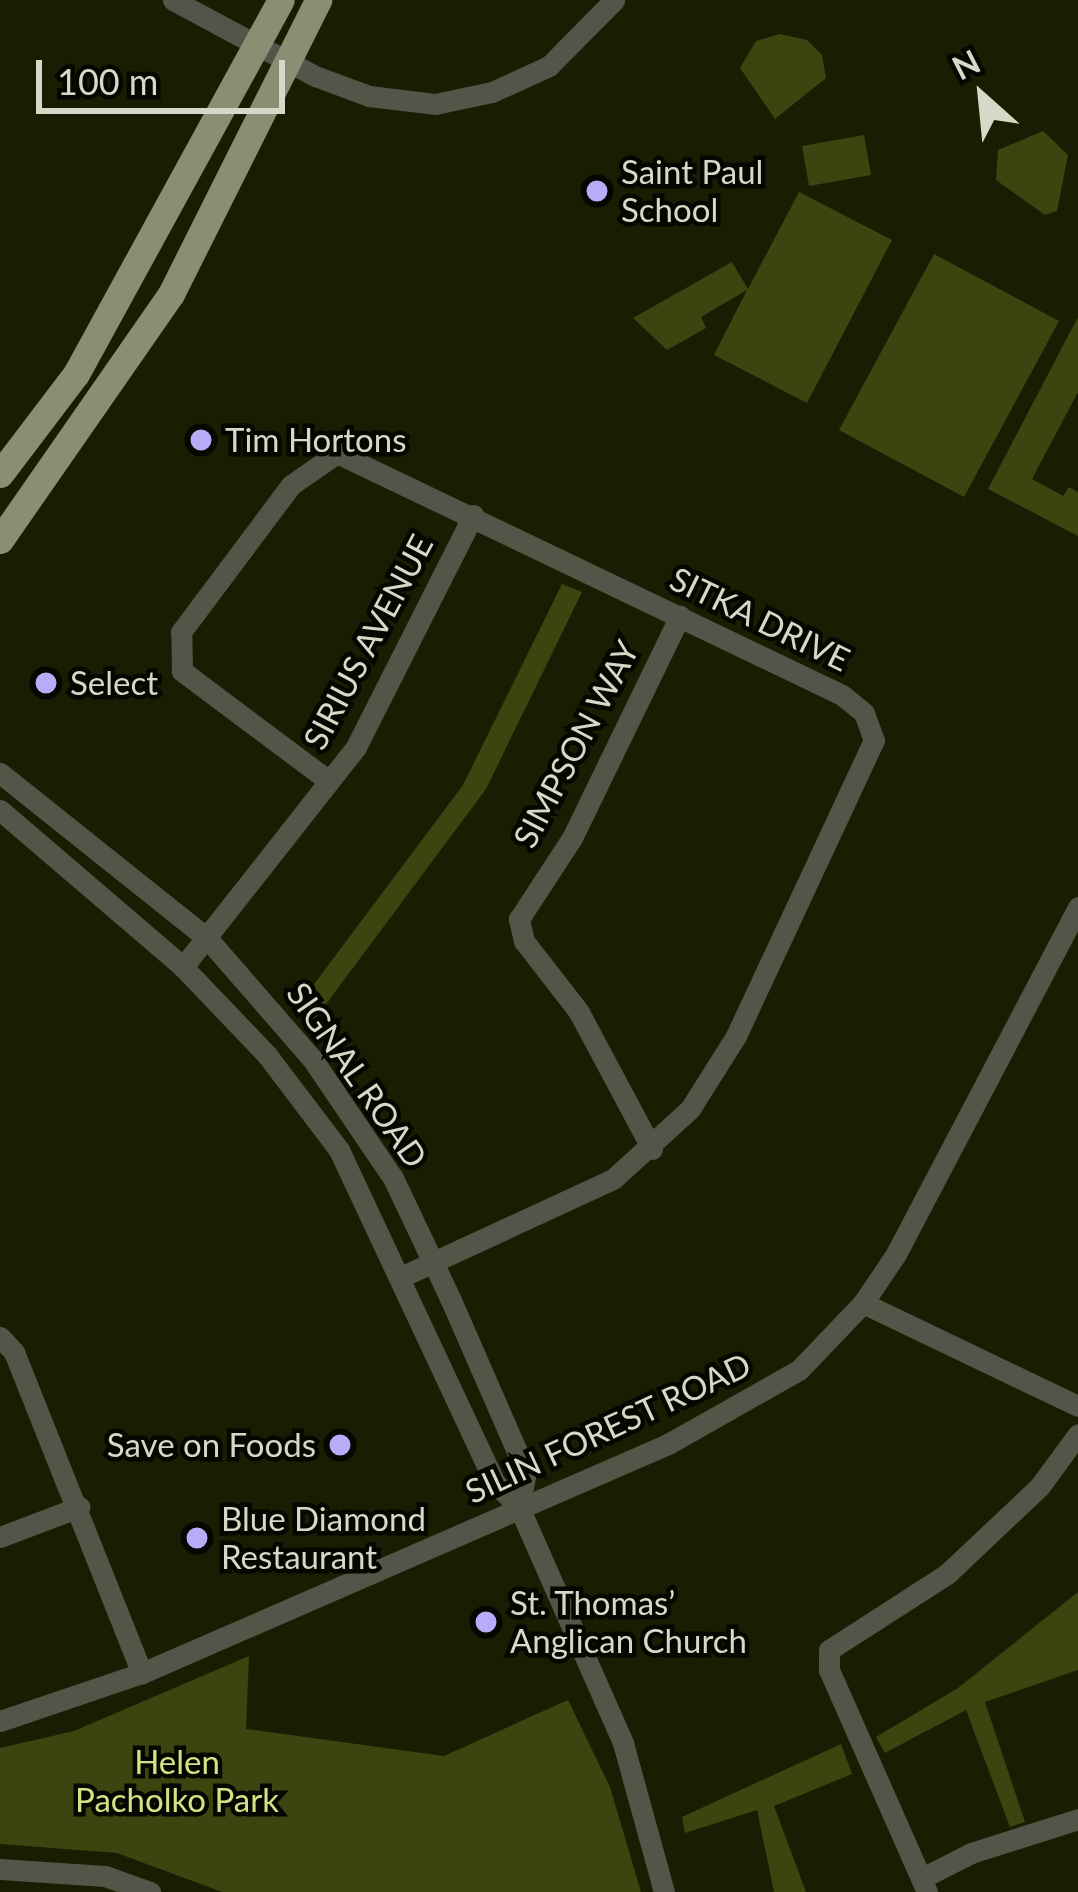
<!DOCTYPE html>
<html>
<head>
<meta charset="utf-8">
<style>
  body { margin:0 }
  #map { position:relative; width:1078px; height:1892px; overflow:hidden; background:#1a1d01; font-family:Lato,sans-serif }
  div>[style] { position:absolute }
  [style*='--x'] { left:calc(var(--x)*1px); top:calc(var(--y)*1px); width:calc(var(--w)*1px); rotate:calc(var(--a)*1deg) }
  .green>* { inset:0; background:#3e4410 }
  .minor>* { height:21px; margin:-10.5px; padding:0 10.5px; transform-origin:10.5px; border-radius:10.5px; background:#525547 }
  .major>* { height:27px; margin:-13.5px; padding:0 13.5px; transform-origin:13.5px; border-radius:13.5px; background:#8a8f73 }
  .dots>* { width:33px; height:33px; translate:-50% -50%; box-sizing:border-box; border:6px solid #060701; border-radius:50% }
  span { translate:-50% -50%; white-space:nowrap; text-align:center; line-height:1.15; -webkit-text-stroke:9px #060701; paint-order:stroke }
  .poi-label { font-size:33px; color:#d5d9c7 }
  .left { translate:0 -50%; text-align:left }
  .right { translate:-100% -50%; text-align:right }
  .street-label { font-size:33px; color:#d5d9c7 }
  .park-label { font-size:33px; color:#d3e284 }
  .north { position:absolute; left:922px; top:36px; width:120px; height:120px; -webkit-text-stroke:9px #060701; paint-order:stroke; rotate:333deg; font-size:33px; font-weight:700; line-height:48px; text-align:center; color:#d5d9c7 }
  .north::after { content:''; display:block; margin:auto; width:42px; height:54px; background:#d5d9c7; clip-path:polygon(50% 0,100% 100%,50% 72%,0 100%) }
  .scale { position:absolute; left:36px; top:60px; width:249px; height:54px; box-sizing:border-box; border:6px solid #d5d9c7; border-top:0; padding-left:15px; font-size:36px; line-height:42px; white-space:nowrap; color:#d5d9c7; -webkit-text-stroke:9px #060701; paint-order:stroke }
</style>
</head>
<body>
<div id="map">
  <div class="green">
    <div style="clip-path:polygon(780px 34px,807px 40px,822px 55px,826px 78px,775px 119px,740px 68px,756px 41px)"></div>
    <div style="clip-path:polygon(1043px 131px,1068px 155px,1057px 211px,1045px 215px,996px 180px,998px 150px)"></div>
    <div style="clip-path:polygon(864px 135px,871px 175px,809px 186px,802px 146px)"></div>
    <div style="clip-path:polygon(799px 192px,892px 240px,807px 403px,714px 355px,747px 290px,701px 317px,706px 328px,667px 350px,633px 318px,732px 262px,748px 289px)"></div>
    <div style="clip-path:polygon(934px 254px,1059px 321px,964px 497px,839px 430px)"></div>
    <div style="clip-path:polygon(1078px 317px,1078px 392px,1032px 479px,1063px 496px,1069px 487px,1078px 492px,1078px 536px,988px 489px)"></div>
    <div style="clip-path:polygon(562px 584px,582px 592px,486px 789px,312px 1023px,294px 1011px,463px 785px)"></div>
    <div style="clip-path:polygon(1078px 1592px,1078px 1670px,985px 1702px,1025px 1822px,1010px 1827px,966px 1710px,885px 1753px,876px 1737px,958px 1688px)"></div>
    <div style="clip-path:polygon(249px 1656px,246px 1729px,444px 1756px,568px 1700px,610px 1787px,641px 1892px,222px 1892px,117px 1853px,0 1844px,0 1748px,74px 1731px)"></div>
    <div style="clip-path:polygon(841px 1744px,852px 1774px,774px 1806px,806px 1892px,774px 1892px,757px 1810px,685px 1833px,682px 1817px)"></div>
  </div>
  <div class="minor">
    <div style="--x:173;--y:0;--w:161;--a:28.2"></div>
    <div style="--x:315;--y:76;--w:58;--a:20.3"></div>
    <div style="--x:369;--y:96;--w:66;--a:6.9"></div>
    <div style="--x:435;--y:104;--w:58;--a:-11.9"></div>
    <div style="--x:492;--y:92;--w:63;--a:-24.5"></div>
    <div style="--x:549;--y:66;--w:93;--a:-45.4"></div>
    <div style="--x:0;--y:773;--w:265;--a:38.6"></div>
    <div style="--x:207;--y:938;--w:162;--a:49"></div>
    <div style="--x:313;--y:1060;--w:143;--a:55.9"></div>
    <div style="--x:393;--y:1178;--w:133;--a:64.6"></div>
    <div style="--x:450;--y:1298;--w:190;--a:66.4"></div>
    <div style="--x:526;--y:1472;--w:36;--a:101"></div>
    <div style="--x:329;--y:781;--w:184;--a:-143.2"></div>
    <div style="--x:182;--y:671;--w:39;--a:-91"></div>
    <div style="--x:181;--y:632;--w:184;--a:-53.2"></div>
    <div style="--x:291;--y:485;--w:56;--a:-34.8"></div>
    <div style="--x:337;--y:453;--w:560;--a:25.6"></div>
    <div style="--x:842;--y:695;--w:28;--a:39"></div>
    <div style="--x:864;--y:713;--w:29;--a:70"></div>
    <div style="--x:874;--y:740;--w:327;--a:115"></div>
    <div style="--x:736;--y:1036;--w:86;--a:122.2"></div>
    <div style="--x:690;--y:1109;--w:104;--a:137.7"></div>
    <div style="--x:613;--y:1179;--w:231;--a:155.2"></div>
    <div style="--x:0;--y:810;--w:241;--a:40.6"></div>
    <div style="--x:183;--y:967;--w:122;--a:46.3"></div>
    <div style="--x:267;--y:1055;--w:119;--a:52.8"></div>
    <div style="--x:339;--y:1150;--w:368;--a:64.9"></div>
    <div style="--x:495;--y:1483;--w:34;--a:45"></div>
    <div style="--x:519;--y:1507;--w:258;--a:66.2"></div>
    <div style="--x:623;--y:1743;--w:155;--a:74.6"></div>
    <div style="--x:183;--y:967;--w:280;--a:-51.8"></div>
    <div style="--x:356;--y:747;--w:260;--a:-63.2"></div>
    <div style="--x:652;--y:1149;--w:155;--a:-118.1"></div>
    <div style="--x:579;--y:1012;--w:90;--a:-127.8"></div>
    <div style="--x:524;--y:941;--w:23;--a:-103"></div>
    <div style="--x:519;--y:919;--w:97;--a:-56.8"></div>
    <div style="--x:572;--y:838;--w:247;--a:-64.1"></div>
    <div style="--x:863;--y:1303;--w:238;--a:25.6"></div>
    <div style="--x:0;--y:1337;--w:21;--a:47"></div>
    <div style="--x:14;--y:1352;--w:346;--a:68.3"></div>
    <div style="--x:0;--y:1537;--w:85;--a:-20.8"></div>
    <div style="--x:0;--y:1721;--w:150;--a:-18.7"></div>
    <div style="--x:142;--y:1673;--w:574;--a:-23.53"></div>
    <div style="--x:668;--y:1444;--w:150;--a:-29.5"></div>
    <div style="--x:799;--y:1370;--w:93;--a:-46.3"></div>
    <div style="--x:863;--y:1303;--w:59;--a:-56"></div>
    <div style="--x:896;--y:1254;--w:392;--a:-62.3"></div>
    <div style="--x:0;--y:1869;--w:105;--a:3.8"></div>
    <div style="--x:105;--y:1876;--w:48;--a:19.6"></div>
    <div style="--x:922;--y:1878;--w:55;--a:-27"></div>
    <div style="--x:971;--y:1853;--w:112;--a:-17.6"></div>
    <div style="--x:927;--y:1892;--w:243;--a:-113.8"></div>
    <div style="--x:829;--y:1670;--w:20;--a:-90"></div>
    <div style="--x:829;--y:1650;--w:140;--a:-32.8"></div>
    <div style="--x:947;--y:1574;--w:128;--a:-43.4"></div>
    <div style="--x:1040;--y:1486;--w:64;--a:-53.8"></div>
  </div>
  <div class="major">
    <div style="--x:0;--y:474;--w:126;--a:-52.8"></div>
    <div style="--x:76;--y:374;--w:426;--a:-61.3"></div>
    <div style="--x:0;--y:540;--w:300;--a:-55.2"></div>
    <div style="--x:171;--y:294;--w:329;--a:-63.4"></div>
  </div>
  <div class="dots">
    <div style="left:597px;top:191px;background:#b8abf7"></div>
    <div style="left:201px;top:440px;background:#b8abf7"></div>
    <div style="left:46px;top:683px;background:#b8abf7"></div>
    <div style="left:340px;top:1445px;background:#b8abf7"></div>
    <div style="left:197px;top:1538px;background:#b8abf7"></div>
    <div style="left:486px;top:1622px;background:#b8abf7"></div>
  </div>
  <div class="poi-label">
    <span class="left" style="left:621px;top:191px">Saint Paul<br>School</span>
    <span class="left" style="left:225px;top:440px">Tim Hortons</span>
    <span class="left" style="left:70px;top:683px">Select</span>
    <span class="right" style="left:316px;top:1445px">Save on Foods</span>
    <span class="left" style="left:221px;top:1538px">Blue Diamond<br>Restaurant</span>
    <span class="left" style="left:510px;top:1622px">St. Thomas’<br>Anglican Church</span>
  </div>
  <div class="street-label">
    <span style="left:760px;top:619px;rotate:26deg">SITKA DRIVE</span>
    <span style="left:368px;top:642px;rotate:-62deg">SIRIUS AVENUE</span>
    <span style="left:576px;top:744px;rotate:-62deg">SIMPSON WAY</span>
    <span style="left:357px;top:1075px;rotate:55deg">SIGNAL ROAD</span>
    <span style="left:608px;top:1428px;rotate:-25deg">SILIN FOREST ROAD</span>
  </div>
  <div class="park-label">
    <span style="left:177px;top:1781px">Helen<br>Pacholko Park</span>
  </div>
  <div class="north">N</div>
  <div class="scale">100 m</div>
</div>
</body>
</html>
